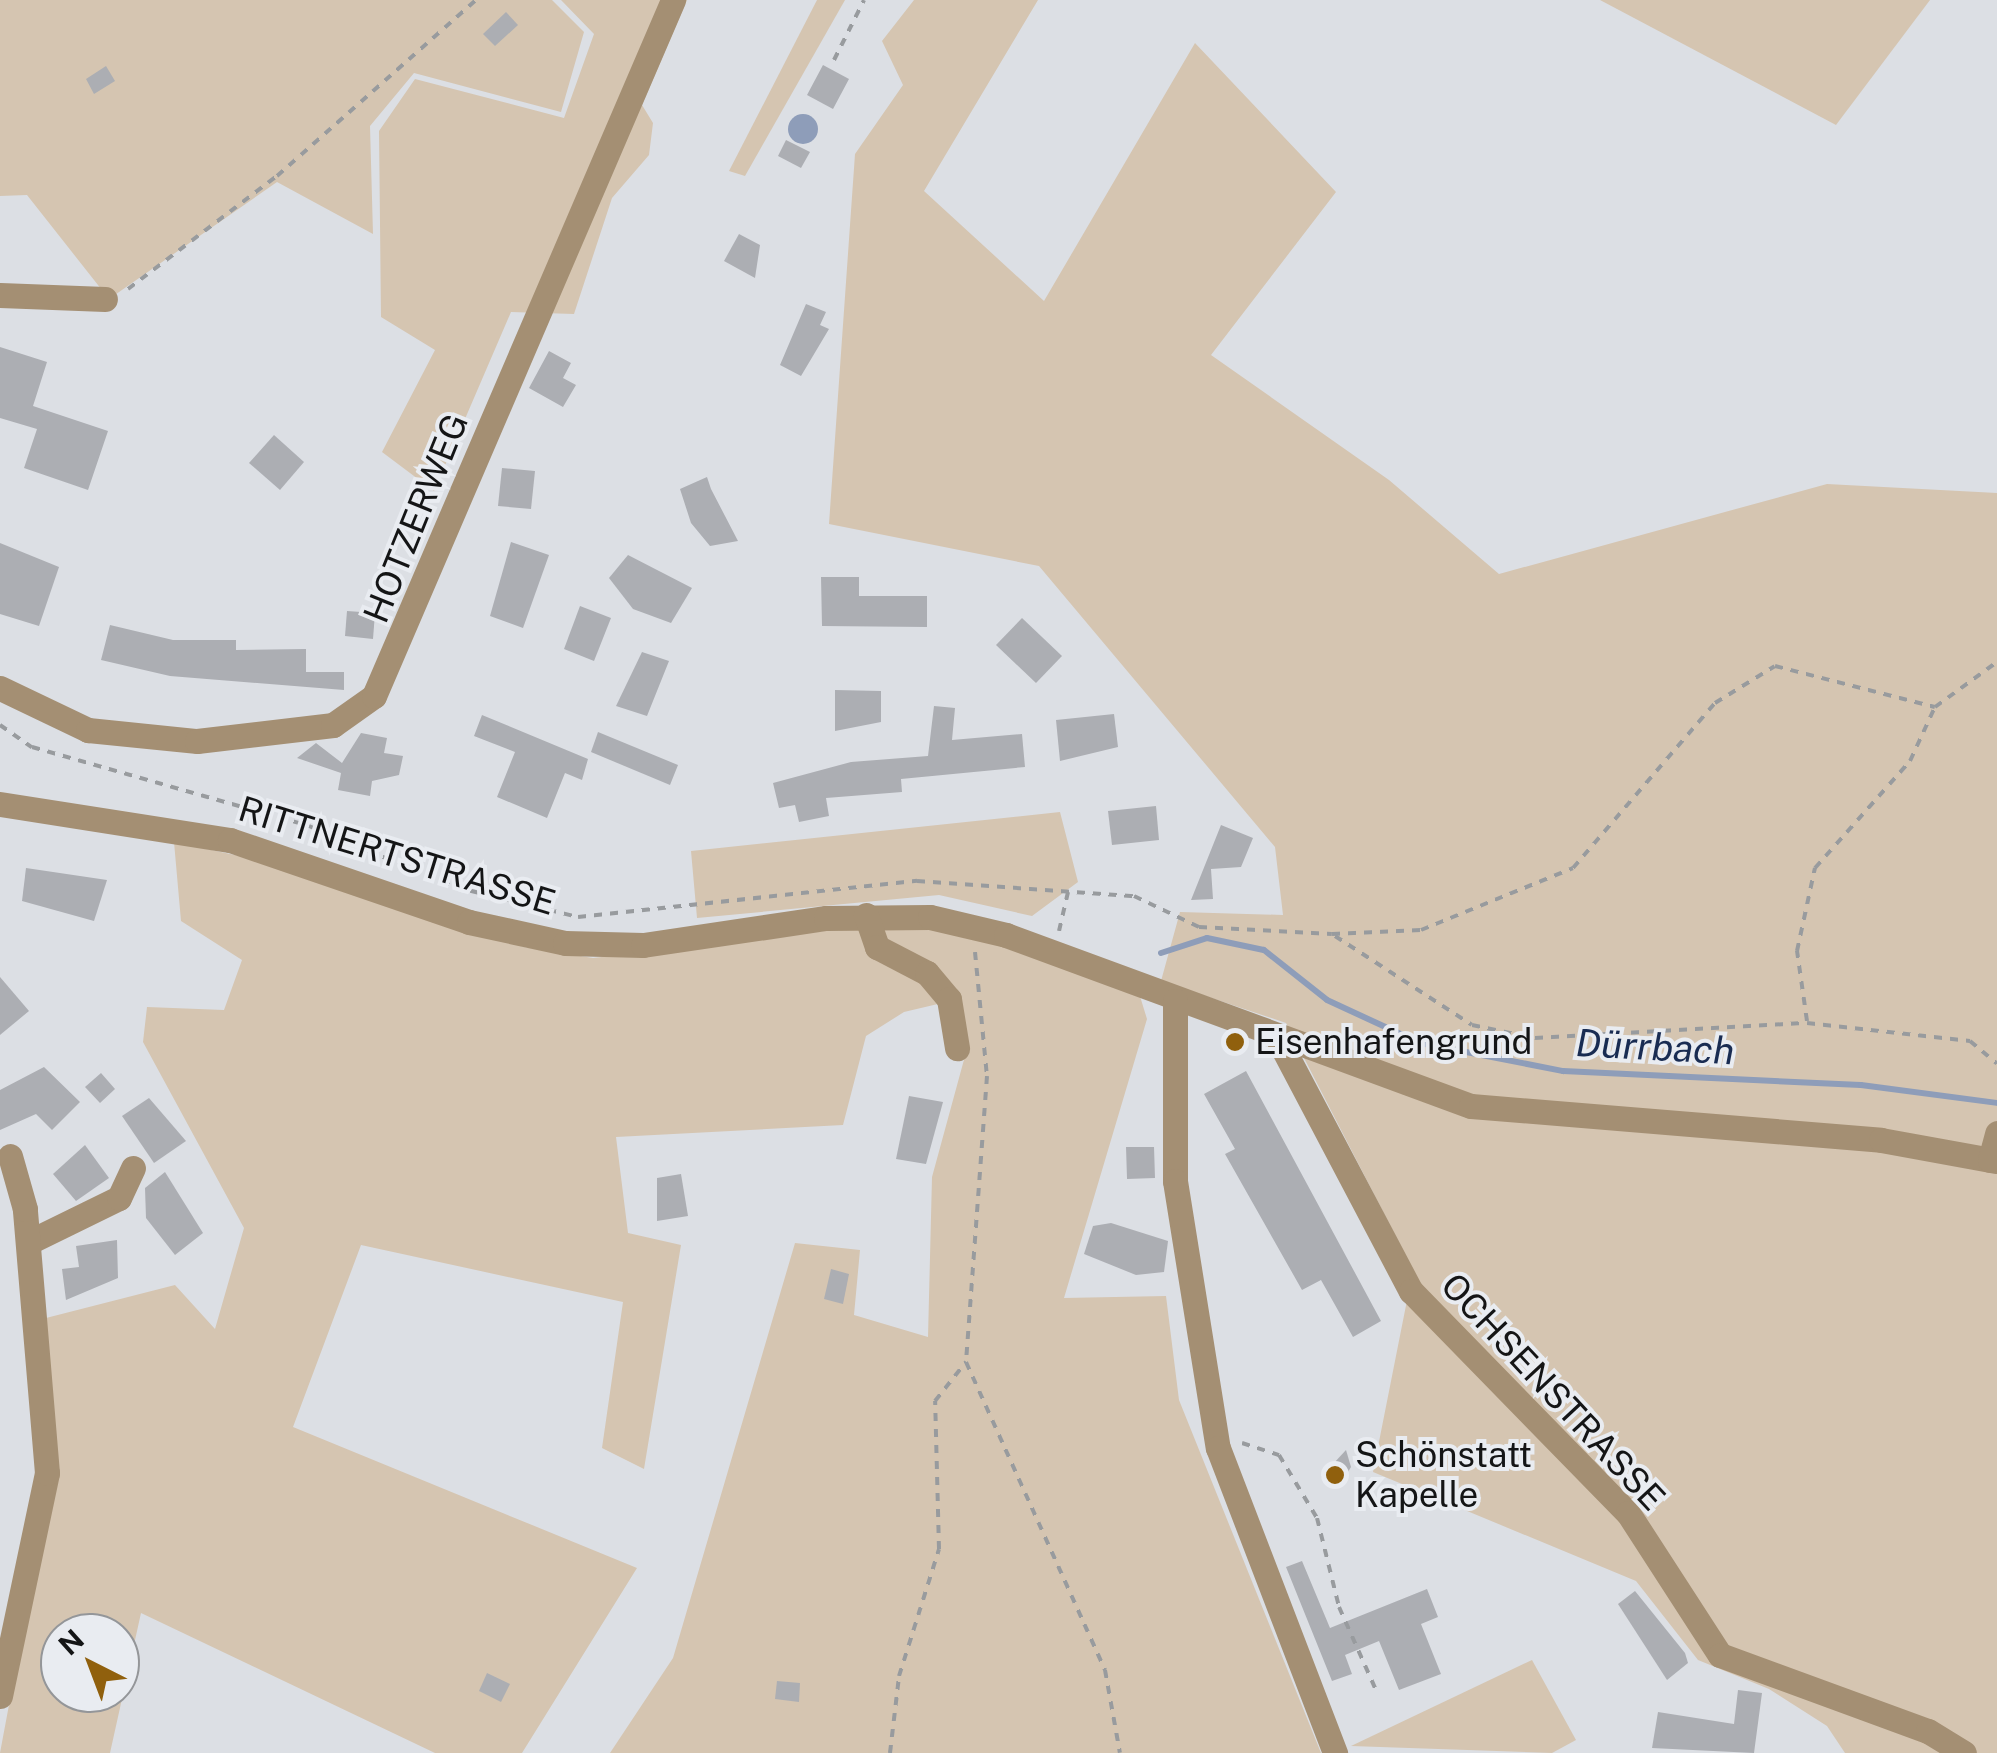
<!DOCTYPE html>
<html>
<head>
<meta charset="utf-8">
<style>
  body { margin:0 }
  #map { position:relative; width:1997px; height:1753px; overflow:hidden; background:#dcdfe4; font-family:"Public Sans",sans-serif }
  div>[style] { position:absolute }
  [style*='--x'] { left:calc(var(--x)*1px); top:calc(var(--y)*1px); width:calc(var(--w)*1px); rotate:calc(var(--a)*1deg) }
  .green>* { inset:0; background:#d5c5b1 }
  .water>* { inset:0; background:#8e9db9 }
  .round { border-radius:50% }
  .stream>* { height:6px; margin:-3px; padding:0 3px; transform-origin:3px; border-radius:3px; background:#8e9db9 }
  .building>* { inset:0; background:#acaeb3 }
  .path>* { height:4px; margin-top:-2px; transform-origin:0; background:repeating-linear-gradient(90deg,#989b9e 0 8px,transparent 0 16px) }
  .minor>* { height:25px; margin:-12.5px; padding:0 12.5px; transform-origin:12.5px; border-radius:12.5px; background:#a48f73 }
  .dots>* { width:28px; height:28px; translate:-50% -50%; box-sizing:border-box; border:5px solid #e9ecf1; border-radius:50% }
  span { translate:-50% -50%; white-space:nowrap; text-align:center; line-height:1.15; -webkit-text-stroke:8px #e9ecf1; paint-order:stroke }
  .street-label { font-size:35px; color:#141516 }
  .poi-label { font-size:35px; color:#141516 }
  .left { translate:0 -50%; text-align:left }
  .water-label { font-size:38px; color:#192c52; font-style:italic }
  .north { position:absolute; left:40px; top:1613px; width:100px; height:100px; box-sizing:border-box; background:#e9ecf1; border:2px solid #949699; border-radius:50%; rotate:318deg; font-size:28px; font-weight:700; line-height:40px; text-align:center; color:#141516 }
  .north::after { content:''; display:block; margin:auto; width:35px; height:45px; background:#90600d; clip-path:polygon(50% 0,100% 100%,50% 72%,0 100%) }
</style>
</head>
<body>
<div id="map">
  <div class="green">
    <div style="clip-path:polygon(0 0,552px 0,584px 32px,561px 112px,414px 73px,370px 126px,373px 234px,277px 182px,109px 299px,27px 195px,0 196px)"></div>
    <div style="clip-path:polygon(561px 0,687px 0,642px 105px,653px 123px,649px 155px,612px 198px,574px 314px,511px 312px,434px 491px,382px 452px,435px 350px,381px 317px,379px 131px,415px 79px,564px 118px,594px 34px)"></div>
    <div style="clip-path:polygon(817px 0,845px 0,745px 176px,729px 171px)"></div>
    <div style="clip-path:polygon(914px 0,1038px 0,924px 191px,1044px 301px,1195px 43px,1336px 192px,1211px 355px,1389px 480px,1499px 574px,1827px 484px,1997px 493px,1997px 1753px,1845px 1753px,1827px 1726px,1769px 1689px,1698px 1660px,1636px 1581px,1373px 1472px,1413px 1270px,1286px 1023px,1161px 981px,1180px 912px,1283px 915px,1275px 847px,1039px 566px,829px 524px,855px 154px,903px 85px,882px 41px)"></div>
    <div style="clip-path:polygon(1600px 0,1930px 0,1836px 125px)"></div>
    <div style="clip-path:polygon(1060px 812px,1078px 882px,1032px 916px,939px 895px,697px 918px,691px 851px)"></div>
    <div style="clip-path:polygon(evenodd,174px 842px,258px 860px,524px 947px,593px 958px,841px 929px,953px 930px,1139px 993px,1147px 1019px,1064px 1298px,1166px 1296px,1179px 1400px,1321px 1753px,610px 1753px,673px 1658px,795px 1243px,860px 1250px,854px 1315px,928px 1337px,932px 1177px,965px 1056px,959px 999px,904px 1012px,866px 1036px,843px 1125px,616px 1137px,628px 1233px,681px 1245px,644px 1469px,602px 1448px,623px 1302px,361px 1245px,293px 1427px,637px 1568px,522px 1753px,435px 1753px,141px 1613px,110px 1753px,0 1753px,51px 1480px,46px 1318px,175px 1285px,215px 1329px,244px 1228px,143px 1042px,147px 1007px,224px 1010px,242px 960px,181px 921px,174px 842px,60px 1633px,120px 1633px,120px 1693px,60px 1693px,60px 1633px)"></div>
    <div style="clip-path:polygon(1532px 1660px,1576px 1740px,1552px 1753px,1351px 1746px)"></div>
  </div>
  <div class="water">
    <div class="round" style="left:788px;top:114px;width:30px;height:30px"></div>
  </div>
  <div class="stream">
    <div style="--x:1161;--y:953;--w:48;--a:-18.1"></div>
    <div style="--x:1207;--y:938;--w:58;--a:11.9"></div>
    <div style="--x:1264;--y:950;--w:80;--a:38.4"></div>
    <div style="--x:1327;--y:1000;--w:102;--a:24.8"></div>
    <div style="--x:1420;--y:1043;--w:146;--a:11.1"></div>
    <div style="--x:1563;--y:1071;--w:298;--a:2.7"></div>
    <div style="--x:1861;--y:1085;--w:137;--a:7.5"></div>
  </div>
  <div class="building">
    <div style="clip-path:polygon(506px 12px,518px 25px,495px 46px,483px 34px)"></div>
    <div style="clip-path:polygon(823px 65px,849px 79px,833px 109px,807px 95px)"></div>
    <div style="clip-path:polygon(106px 66px,115px 81px,94px 94px,86px 79px)"></div>
    <div style="clip-path:polygon(786px 140px,810px 152px,801px 168px,778px 156px)"></div>
    <div style="clip-path:polygon(739px 234px,760px 245px,755px 278px,724px 261px)"></div>
    <div style="clip-path:polygon(806px 304px,826px 312px,820px 325px,829px 329px,801px 376px,780px 365px)"></div>
    <div style="clip-path:polygon(0 347px,47px 362px,33px 406px,108px 431px,88px 490px,24px 468px,37px 429px,0 418px)"></div>
    <div style="clip-path:polygon(549px 351px,571px 363px,563px 378px,576px 385px,563px 407px,529px 388px)"></div>
    <div style="clip-path:polygon(274px 435px,304px 462px,280px 490px,249px 463px)"></div>
    <div style="clip-path:polygon(502px 468px,535px 471px,531px 509px,498px 506px)"></div>
    <div style="clip-path:polygon(707px 477px,711px 489px,738px 541px,710px 546px,691px 523px,680px 489px)"></div>
    <div style="clip-path:polygon(511px 542px,549px 555px,523px 628px,490px 616px)"></div>
    <div style="clip-path:polygon(0 543px,59px 567px,39px 626px,0 614px)"></div>
    <div style="clip-path:polygon(628px 555px,692px 588px,671px 623px,633px 609px,609px 578px)"></div>
    <div style="clip-path:polygon(821px 577px,859px 577px,859px 596px,927px 596px,927px 627px,822px 626px)"></div>
    <div style="clip-path:polygon(580px 606px,611px 618px,594px 661px,564px 649px)"></div>
    <div style="clip-path:polygon(347px 611px,375px 613px,373px 639px,345px 636px)"></div>
    <div style="clip-path:polygon(1022px 618px,1062px 656px,1036px 683px,996px 645px)"></div>
    <div style="clip-path:polygon(110px 625px,173px 640px,236px 640px,236px 650px,306px 649px,306px 672px,344px 672px,344px 690px,170px 676px,101px 660px)"></div>
    <div style="clip-path:polygon(642px 652px,669px 661px,647px 716px,616px 706px)"></div>
    <div style="clip-path:polygon(835px 690px,881px 691px,881px 722px,835px 731px)"></div>
    <div style="clip-path:polygon(934px 706px,955px 708px,952px 740px,1022px 734px,1025px 767px,901px 779px,902px 792px,826px 798px,829px 816px,799px 822px,795px 805px,779px 808px,773px 783px,851px 762px,928px 756px)"></div>
    <div style="clip-path:polygon(1114px 714px,1118px 747px,1060px 761px,1056px 720px)"></div>
    <div style="clip-path:polygon(482px 715px,588px 759px,582px 780px,565px 773px,547px 818px,497px 797px,515px 752px,474px 736px)"></div>
    <div style="clip-path:polygon(598px 732px,678px 765px,670px 785px,591px 752px)"></div>
    <div style="clip-path:polygon(361px 733px,387px 738px,384px 753px,403px 756px,399px 775px,372px 781px,370px 796px,338px 790px,341px 773px,297px 758px,316px 743px,342px 763px)"></div>
    <div style="clip-path:polygon(1156px 806px,1159px 840px,1112px 845px,1108px 811px)"></div>
    <div style="clip-path:polygon(1221px 825px,1253px 838px,1241px 867px,1211px 869px,1213px 899px,1191px 900px)"></div>
    <div style="clip-path:polygon(26px 868px,107px 880px,94px 921px,22px 901px)"></div>
    <div style="clip-path:polygon(0 977px,29px 1011px,0 1035px)"></div>
    <div style="clip-path:polygon(44px 1067px,80px 1102px,52px 1130px,36px 1114px,0 1130px,0 1090px)"></div>
    <div style="clip-path:polygon(1246px 1071px,1381px 1321px,1353px 1337px,1321px 1280px,1302px 1290px,1225px 1154px,1235px 1149px,1204px 1094px)"></div>
    <div style="clip-path:polygon(101px 1073px,115px 1089px,100px 1103px,85px 1087px)"></div>
    <div style="clip-path:polygon(909px 1096px,943px 1102px,926px 1164px,896px 1159px)"></div>
    <div style="clip-path:polygon(149px 1098px,186px 1141px,154px 1163px,122px 1116px)"></div>
    <div style="clip-path:polygon(85px 1145px,109px 1178px,76px 1201px,53px 1174px)"></div>
    <div style="clip-path:polygon(1126px 1147px,1154px 1147px,1155px 1178px,1127px 1179px)"></div>
    <div style="clip-path:polygon(165px 1172px,203px 1233px,175px 1255px,146px 1218px,145px 1188px)"></div>
    <div style="clip-path:polygon(681px 1174px,688px 1216px,657px 1221px,657px 1178px)"></div>
    <div style="clip-path:polygon(1111px 1223px,1168px 1241px,1164px 1272px,1136px 1275px,1084px 1254px,1093px 1226px)"></div>
    <div style="clip-path:polygon(117px 1240px,118px 1278px,66px 1300px,62px 1269px,79px 1267px,76px 1246px)"></div>
    <div style="clip-path:polygon(831px 1269px,849px 1274px,843px 1304px,824px 1299px)"></div>
    <div style="clip-path:polygon(1346px 1450px,1351px 1467px,1339px 1487px,1321px 1477px)"></div>
    <div style="clip-path:polygon(1302px 1561px,1330px 1628px,1427px 1589px,1438px 1617px,1421px 1624px,1441px 1674px,1399px 1690px,1379px 1641px,1345px 1655px,1352px 1674px,1332px 1681px,1286px 1567px)"></div>
    <div style="clip-path:polygon(1635px 1591px,1685px 1653px,1688px 1663px,1667px 1680px,1618px 1604px)"></div>
    <div style="clip-path:polygon(487px 1673px,510px 1684px,501px 1702px,479px 1691px)"></div>
    <div style="clip-path:polygon(777px 1681px,800px 1683px,799px 1702px,775px 1699px)"></div>
    <div style="clip-path:polygon(1738px 1690px,1762px 1693px,1754px 1753px,1652px 1748px,1658px 1712px,1734px 1724px)"></div>
  </div>
  <div class="path">
    <div style="--x:834;--y:60;--w:67;--a:-63.4"></div>
    <div style="--x:128;--y:289;--w:187;--a:-37.2"></div>
    <div style="--x:277;--y:176;--w:266;--a:-41.5"></div>
    <div style="--x:0;--y:725;--w:39;--a:35"></div>
    <div style="--x:32;--y:747;--w:288;--a:15.9"></div>
    <div style="--x:309;--y:826;--w:158;--a:22.7"></div>
    <div style="--x:455;--y:887;--w:127;--a:13.7"></div>
    <div style="--x:578;--y:917;--w:341;--a:-6.1"></div>
    <div style="--x:917;--y:881;--w:218;--a:4"></div>
    <div style="--x:1134;--y:896;--w:72;--a:25.5"></div>
    <div style="--x:1199;--y:927;--w:133;--a:3"></div>
    <div style="--x:1332;--y:934;--w:89;--a:-2.6"></div>
    <div style="--x:1421;--y:930;--w:164;--a:-22.2"></div>
    <div style="--x:1573;--y:868;--w:218;--a:-49.3"></div>
    <div style="--x:1715;--y:703;--w:70;--a:-31.7"></div>
    <div style="--x:1775;--y:666;--w:165;--a:14.4"></div>
    <div style="--x:1059;--y:931;--w:40;--a:-77"></div>
    <div style="--x:1335;--y:936;--w:163;--a:33"></div>
    <div style="--x:1472;--y:1025;--w:64;--a:11.7"></div>
    <div style="--x:1535;--y:1038;--w:272;--a:-3.2"></div>
    <div style="--x:1807;--y:1023;--w:164;--a:6.3"></div>
    <div style="--x:1970;--y:1041;--w:35;--a:40"></div>
    <div style="--x:975;--y:952;--w:125;--a:84.5"></div>
    <div style="--x:987;--y:1076;--w:287;--a:94.2"></div>
    <div style="--x:966;--y:1362;--w:338;--a:65.7"></div>
    <div style="--x:1105;--y:1670;--w:84;--a:79.8"></div>
    <div style="--x:1807;--y:1021;--w:71;--a:-98.1"></div>
    <div style="--x:1797;--y:951;--w:85;--a:-77.8"></div>
    <div style="--x:1815;--y:868;--w:143;--a:-48.4"></div>
    <div style="--x:1910;--y:761;--w:60;--a:-65.2"></div>
    <div style="--x:1935;--y:707;--w:77;--a:-36"></div>
    <div style="--x:1242;--y:1443;--w:39;--a:18"></div>
    <div style="--x:1279;--y:1455;--w:74;--a:58.9"></div>
    <div style="--x:1317;--y:1518;--w:92;--a:76.1"></div>
    <div style="--x:1339;--y:1607;--w:91;--a:66"></div>
    <div style="--x:890;--y:1753;--w:78;--a:-83.3"></div>
    <div style="--x:899;--y:1676;--w:133;--a:-72.5"></div>
    <div style="--x:939;--y:1549;--w:148;--a:-91.5"></div>
    <div style="--x:935;--y:1401;--w:50;--a:-51.5"></div>
  </div>
  <div class="minor">
    <div style="--x:0;--y:295;--w:105;--a:2.2"></div>
    <div style="--x:0;--y:688;--w:98;--a:25.5"></div>
    <div style="--x:88;--y:730;--w:110;--a:5.8"></div>
    <div style="--x:197;--y:741;--w:137;--a:-6.7"></div>
    <div style="--x:333;--y:725;--w:50;--a:-35.3"></div>
    <div style="--x:374;--y:696;--w:758;--a:-66.75"></div>
    <div style="--x:0;--y:804;--w:233;--a:8.9"></div>
    <div style="--x:230;--y:840;--w:253;--a:18.9"></div>
    <div style="--x:469;--y:922;--w:98;--a:12.3"></div>
    <div style="--x:565;--y:943;--w:78;--a:1.5"></div>
    <div style="--x:643;--y:945;--w:185;--a:-8.4"></div>
    <div style="--x:826;--y:918;--w:104;--a:-0.6"></div>
    <div style="--x:930;--y:917;--w:78;--a:13.3"></div>
    <div style="--x:1006;--y:935;--w:495;--a:20.2"></div>
    <div style="--x:1471;--y:1106;--w:411;--a:4.7"></div>
    <div style="--x:1881;--y:1140;--w:118;--a:10.3"></div>
    <div style="--x:866;--y:915;--w:34;--a:71"></div>
    <div style="--x:877;--y:947;--w:56;--a:27.5"></div>
    <div style="--x:927;--y:973;--w:34;--a:50"></div>
    <div style="--x:949;--y:999;--w:50;--a:80.7"></div>
    <div style="--x:1175;--y:1001;--w:180;--a:90"></div>
    <div style="--x:1175;--y:1181;--w:270;--a:80.9"></div>
    <div style="--x:1218;--y:1448;--w:327;--a:69"></div>
    <div style="--x:1279;--y:1041;--w:283;--a:62.2"></div>
    <div style="--x:1411;--y:1291;--w:310;--a:45.7"></div>
    <div style="--x:1628;--y:1513;--w:169;--a:57.1"></div>
    <div style="--x:1720;--y:1655;--w:221;--a:20.1"></div>
    <div style="--x:1928;--y:1731;--w:42;--a:31.4"></div>
    <div style="--x:1990;--y:1160;--w:28;--a:-75"></div>
    <div style="--x:29;--y:1242;--w:100;--a:-26.1"></div>
    <div style="--x:119;--y:1198;--w:33;--a:-65"></div>
    <div style="--x:0;--y:1696;--w:228;--a:-78.1"></div>
    <div style="--x:47;--y:1473;--w:265;--a:-94.8"></div>
    <div style="--x:25;--y:1209;--w:55;--a:-105.8"></div>
  </div>
  <div class="dots">
    <div style="left:1235px;top:1042px;background:#90600d"></div>
    <div style="left:1335px;top:1475px;background:#90600d"></div>
  </div>
  <div class="street-label">
    <span style="left:416px;top:518px;rotate:-68deg">HOTZERWEG</span>
    <span style="left:397px;top:856px;rotate:17deg">RITTNERTSTRASSE</span>
    <span style="left:1553px;top:1392px;rotate:47deg">OCHSENSTRASSE</span>
  </div>
  <div class="poi-label">
    <span class="left" style="left:1255px;top:1042px">Eisenhafengrund</span>
    <span class="left" style="left:1355px;top:1475px">Schönstatt<br>Kapelle</span>
  </div>
  <div class="water-label">
    <span style="left:1655px;top:1047px;rotate:3deg">Dürrbach</span>
  </div>
  <div class="north">N</div>
</div>
</body>
</html>
